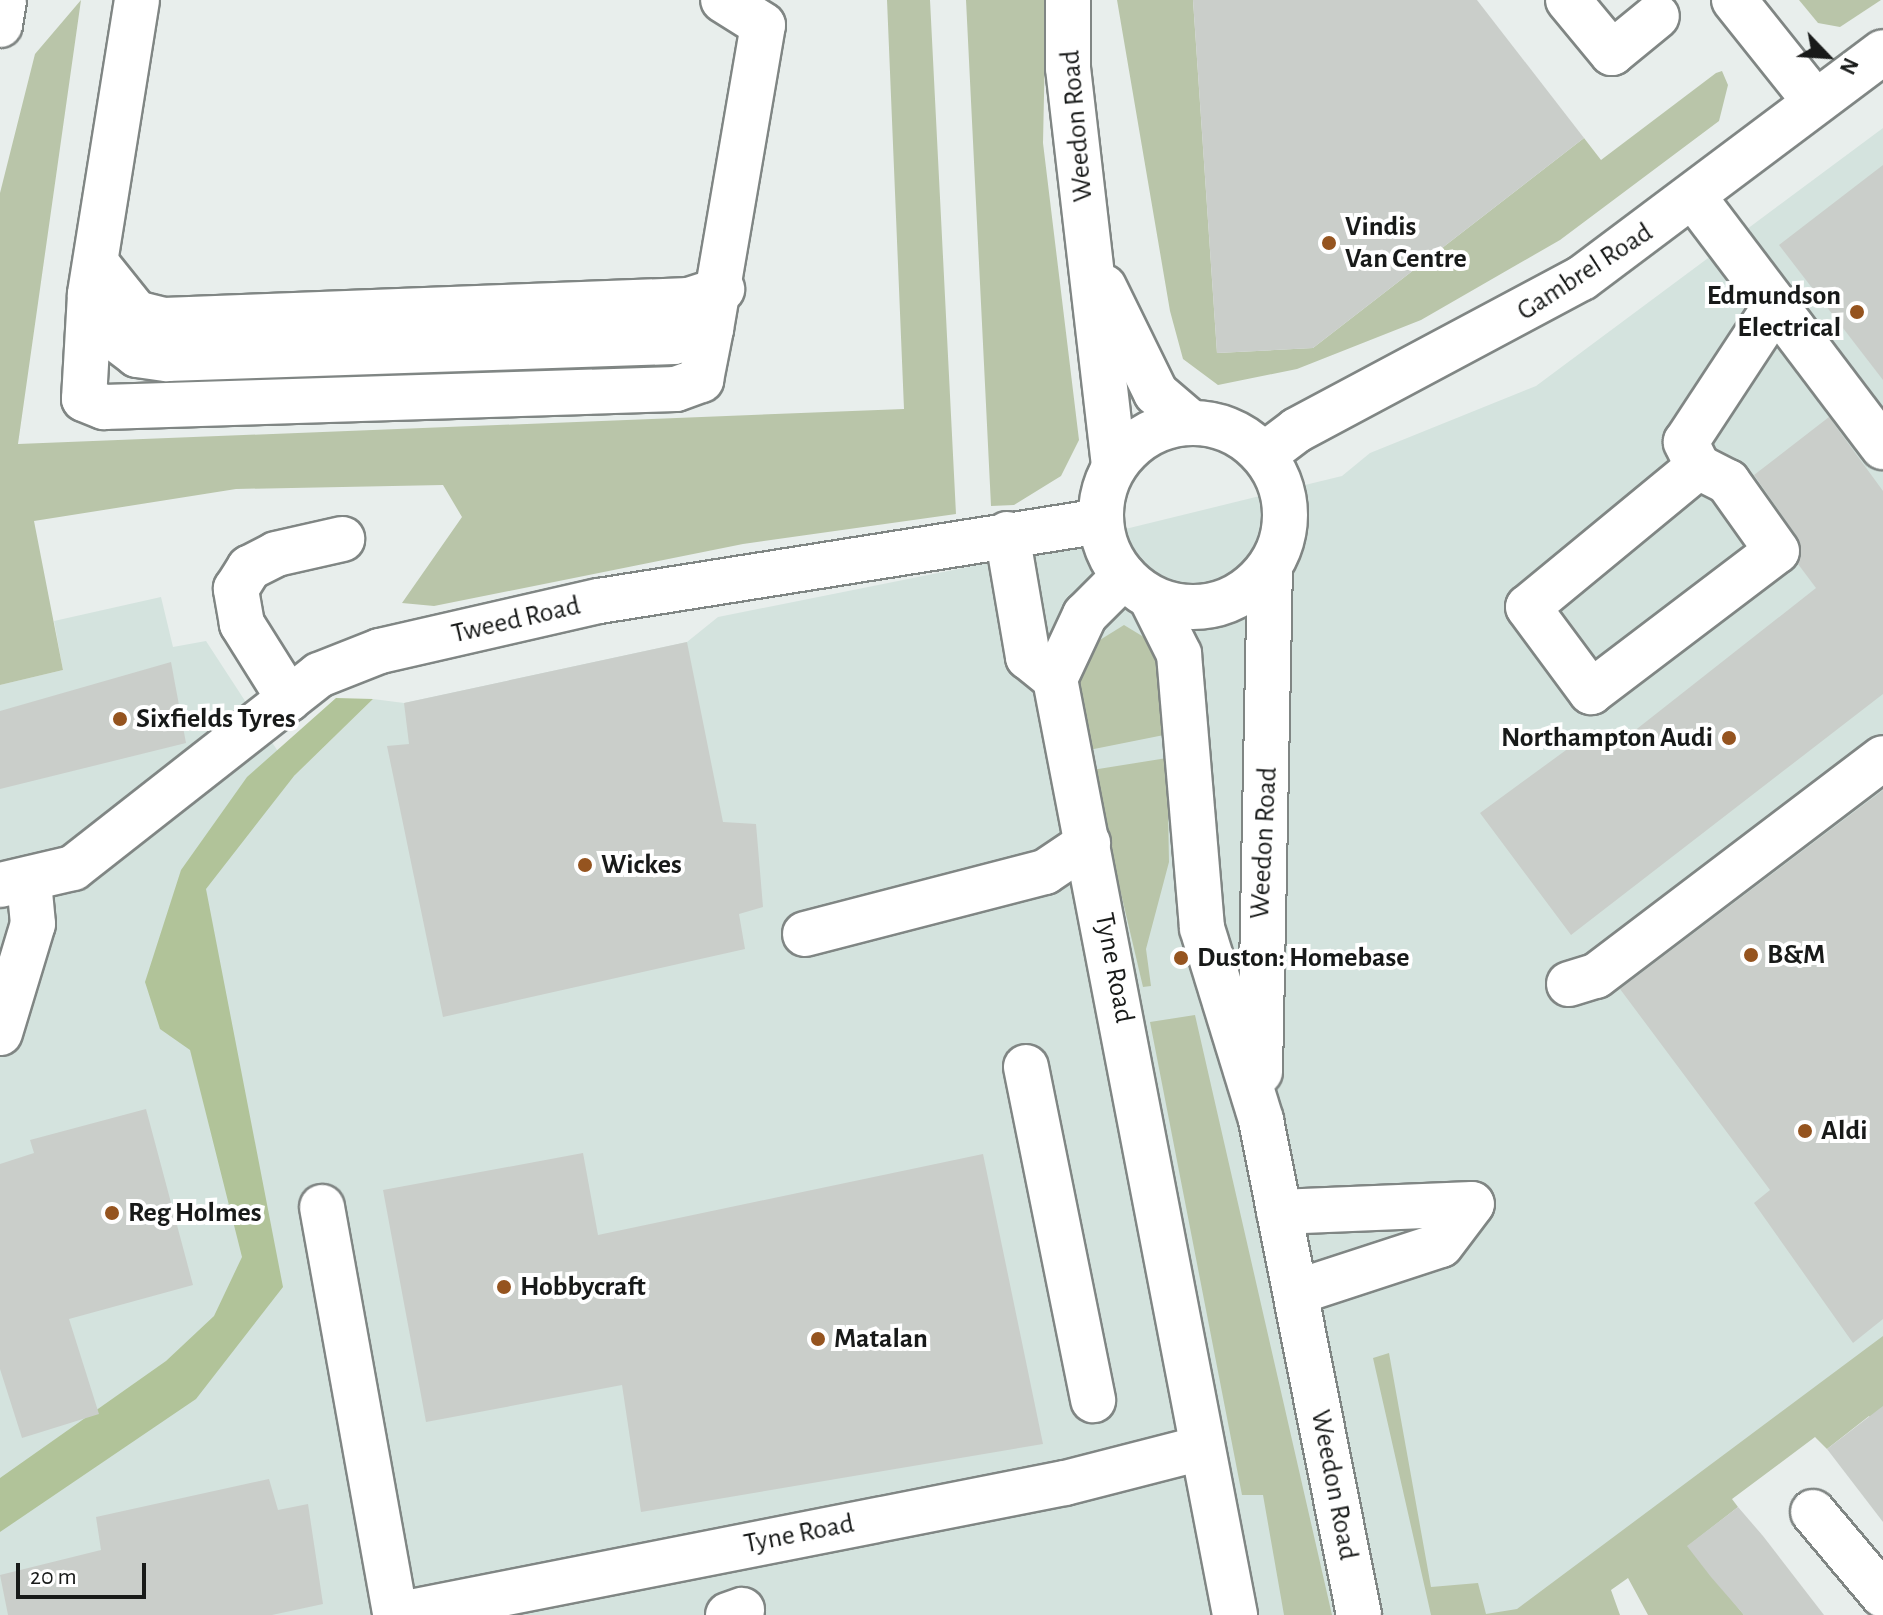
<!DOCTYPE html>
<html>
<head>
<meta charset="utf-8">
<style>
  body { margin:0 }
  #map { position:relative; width:1883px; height:1615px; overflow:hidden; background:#e8eeec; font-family:"Alegreya Sans",sans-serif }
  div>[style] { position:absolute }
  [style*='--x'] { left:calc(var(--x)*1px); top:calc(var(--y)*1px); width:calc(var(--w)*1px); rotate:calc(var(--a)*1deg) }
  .built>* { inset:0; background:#d4e3de }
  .green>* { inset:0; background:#b9c5a9 }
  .forest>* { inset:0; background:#b1c399 }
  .building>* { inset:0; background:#caceca }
  .roads { filter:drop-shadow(2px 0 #808684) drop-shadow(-2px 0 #808684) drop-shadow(0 2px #808684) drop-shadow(0 -2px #808684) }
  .minor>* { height:44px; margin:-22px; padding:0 22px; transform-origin:22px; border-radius:22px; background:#fff }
  .major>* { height:44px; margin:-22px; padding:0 22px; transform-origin:22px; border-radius:22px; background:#fff }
  .major>.ring { margin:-22px; padding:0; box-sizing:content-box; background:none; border:44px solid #fff; border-radius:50% }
  .dots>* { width:22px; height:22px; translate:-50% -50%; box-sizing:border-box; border:4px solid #fff; border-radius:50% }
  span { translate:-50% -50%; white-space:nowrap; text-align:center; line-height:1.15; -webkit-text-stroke:8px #fff; paint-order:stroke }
  .street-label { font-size:28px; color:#181a19 }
  .poi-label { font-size:28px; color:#181a19; font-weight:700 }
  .left { translate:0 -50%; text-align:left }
  .right { translate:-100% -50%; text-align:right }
  .north { position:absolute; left:1787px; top:16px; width:80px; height:80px; -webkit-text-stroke:6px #fff; paint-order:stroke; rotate:115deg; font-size:22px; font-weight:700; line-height:32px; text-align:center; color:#181a19 }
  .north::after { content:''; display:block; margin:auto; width:28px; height:36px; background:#181a19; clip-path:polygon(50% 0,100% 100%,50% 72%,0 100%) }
  .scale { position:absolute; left:16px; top:1563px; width:130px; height:36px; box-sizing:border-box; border:4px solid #181a19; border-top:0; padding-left:10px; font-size:24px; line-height:28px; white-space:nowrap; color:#181a19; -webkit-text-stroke:6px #fff; paint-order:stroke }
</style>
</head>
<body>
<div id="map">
  <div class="built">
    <div style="clip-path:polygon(1883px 128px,1883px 1386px,1575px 1615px,0 1615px,0 685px,63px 670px,54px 621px,161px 597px,173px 647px,206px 641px,294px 776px,373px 699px,404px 703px,687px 642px,718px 617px,978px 565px,1342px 476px,1370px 453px,1536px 386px)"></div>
  </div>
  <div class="green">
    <div style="clip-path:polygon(81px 0,18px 444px,904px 409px,887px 0,930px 0,956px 514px,743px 544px,434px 606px,402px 603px,462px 517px,443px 485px,236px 489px,34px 521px,63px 670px,0 685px,0 193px,35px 54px)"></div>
    <div style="clip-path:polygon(966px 0,1046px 0,1043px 143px,1079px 440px,1061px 476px,1014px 505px,991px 506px)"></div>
    <div style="clip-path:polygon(1117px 0,1193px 0,1217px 353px,1313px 348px,1584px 138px,1601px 160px,1716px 73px,1722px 71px,1728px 85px,1719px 121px,1560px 240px,1421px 320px,1297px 369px,1218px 385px,1183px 359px,1170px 311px)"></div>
    <div style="clip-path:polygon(1799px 0,1881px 0,1840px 27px,1818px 23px)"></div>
    <div style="clip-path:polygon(1124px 625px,1152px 642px,1164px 690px,1164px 735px,1089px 750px,1075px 687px,1087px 648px)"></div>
    <div style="clip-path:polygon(1167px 758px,1169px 862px,1146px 949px,1151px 986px,1143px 987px,1092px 770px)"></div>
    <div style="clip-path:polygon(1195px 1015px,1332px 1615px,1284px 1615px,1263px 1495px,1242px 1495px,1150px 1022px)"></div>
    <div style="clip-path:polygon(1883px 1336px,1883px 1433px,1869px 1416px,1827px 1449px,1815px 1437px,1732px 1499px,1738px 1507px,1688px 1546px,1744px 1615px,1648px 1615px,1628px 1578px,1611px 1590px,1620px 1615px,1431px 1615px,1373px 1358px,1389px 1353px,1431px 1587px,1478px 1583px,1486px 1614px,1517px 1609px)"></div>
  </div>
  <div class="forest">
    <div style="clip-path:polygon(336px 698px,373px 699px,294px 776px,206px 889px,283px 1287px,196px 1399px,0 1532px,0 1478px,166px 1361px,214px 1316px,242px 1257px,190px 1050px,160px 1029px,145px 982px,181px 870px,247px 777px)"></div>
  </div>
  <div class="building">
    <div style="clip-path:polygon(1193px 0,1477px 0,1584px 138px,1313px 348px,1217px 353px)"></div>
    <div style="clip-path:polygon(1883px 165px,1883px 380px,1779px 245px)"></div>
    <div style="clip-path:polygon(1829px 417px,1883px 491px,1883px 694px,1571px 935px,1480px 813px,1588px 734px,1605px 754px,1816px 588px,1798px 564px,1797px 537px,1754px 475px)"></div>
    <div style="clip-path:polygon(687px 642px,723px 822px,756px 824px,763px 907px,739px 914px,745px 949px,443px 1017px,387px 746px,409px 744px,404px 703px)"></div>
    <div style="clip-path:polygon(171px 662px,186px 743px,0 789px,0 711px)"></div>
    <div style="clip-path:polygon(1883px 790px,1883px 1319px,1853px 1343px,1754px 1203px,1770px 1190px,1620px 989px)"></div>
    <div style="clip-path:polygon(146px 1109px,193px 1285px,69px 1319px,99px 1414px,22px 1438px,0 1369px,0 1164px,34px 1153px,30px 1140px)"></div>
    <div style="clip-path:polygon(583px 1153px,598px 1235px,983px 1154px,1043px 1444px,641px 1512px,622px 1385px,426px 1422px,383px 1190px)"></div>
    <div style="clip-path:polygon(1883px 1406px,1883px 1522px,1827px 1449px)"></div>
    <div style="clip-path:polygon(269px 1479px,278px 1510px,308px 1504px,323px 1604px,272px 1615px,8px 1615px,0 1575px,101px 1550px,96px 1517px)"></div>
    <div style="clip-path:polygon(1738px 1507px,1763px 1536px,1824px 1615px,1744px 1615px,1711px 1577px,1687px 1546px)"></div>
  </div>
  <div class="roads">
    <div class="minor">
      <div style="--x:137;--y:0;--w:299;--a:99.1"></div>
      <div style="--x:90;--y:295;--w:41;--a:65.3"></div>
      <div style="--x:107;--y:332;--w:38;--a:37"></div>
      <div style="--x:137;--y:355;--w:30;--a:8"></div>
      <div style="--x:167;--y:359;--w:507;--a:-1.92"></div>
      <div style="--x:674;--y:342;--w:39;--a:-19"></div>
      <div style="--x:711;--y:329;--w:308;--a:-80.3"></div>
      <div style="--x:763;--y:25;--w:47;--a:-148"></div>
      <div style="--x:1568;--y:0;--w:69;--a:50.3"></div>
      <div style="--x:1612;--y:53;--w:58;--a:-39.4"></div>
      <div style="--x:1734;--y:0;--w:127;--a:51.4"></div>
      <div style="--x:0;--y:25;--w:25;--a:-81"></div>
      <div style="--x:1693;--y:196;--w:315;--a:52.9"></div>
      <div style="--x:96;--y:263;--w:64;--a:51.3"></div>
      <div style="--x:136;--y:313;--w:29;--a:14"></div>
      <div style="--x:164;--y:320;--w:525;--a:-2.18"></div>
      <div style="--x:689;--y:300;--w:35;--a:-18"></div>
      <div style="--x:90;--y:295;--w:104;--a:93.3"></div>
      <div style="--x:84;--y:399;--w:22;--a:22"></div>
      <div style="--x:104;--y:407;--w:572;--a:-1.8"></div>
      <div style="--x:676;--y:389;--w:27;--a:-20"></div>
      <div style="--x:701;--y:380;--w:52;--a:-78.9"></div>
      <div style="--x:1264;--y:455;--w:41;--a:-37.1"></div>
      <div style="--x:1297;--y:430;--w:323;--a:-28.1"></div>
      <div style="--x:1582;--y:278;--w:376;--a:-36.9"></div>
      <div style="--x:1698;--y:467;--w:220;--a:140.5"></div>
      <div style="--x:1528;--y:607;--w:106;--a:53.5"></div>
      <div style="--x:1591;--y:692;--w:233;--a:-37.2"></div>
      <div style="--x:1777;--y:551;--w:85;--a:-125.4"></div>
      <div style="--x:1728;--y:482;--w:34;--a:-153"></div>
      <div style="--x:1698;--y:467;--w:28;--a:-116"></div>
      <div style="--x:1686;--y:442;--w:164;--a:-56.7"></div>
      <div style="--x:1007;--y:534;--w:125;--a:80.3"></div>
      <div style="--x:1028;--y:657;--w:35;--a:39"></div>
      <div style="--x:1055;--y:679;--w:953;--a:79.11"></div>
      <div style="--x:1055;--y:679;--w:71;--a:-64.9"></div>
      <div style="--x:1085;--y:615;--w:55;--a:-45"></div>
      <div style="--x:289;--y:699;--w:89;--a:-122.1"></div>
      <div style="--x:242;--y:624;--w:36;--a:-100"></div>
      <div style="--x:236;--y:589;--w:25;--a:-58"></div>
      <div style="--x:249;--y:568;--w:30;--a:-27"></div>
      <div style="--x:276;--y:554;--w:68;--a:-12.8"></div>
      <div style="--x:0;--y:885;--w:75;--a:-13.1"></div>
      <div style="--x:73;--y:868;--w:313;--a:-38.1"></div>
      <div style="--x:319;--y:675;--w:66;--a:-21.5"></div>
      <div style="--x:380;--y:651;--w:225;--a:-12.9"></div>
      <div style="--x:599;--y:601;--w:508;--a:-9.05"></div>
      <div style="--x:805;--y:934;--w:248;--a:-14.5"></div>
      <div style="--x:1045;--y:872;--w:52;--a:-34"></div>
      <div style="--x:1569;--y:984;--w:28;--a:-17"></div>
      <div style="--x:1596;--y:976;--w:360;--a:-37.2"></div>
      <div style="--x:0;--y:1033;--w:114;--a:-73.2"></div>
      <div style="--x:33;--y:924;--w:42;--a:-95.4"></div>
      <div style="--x:1026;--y:1067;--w:340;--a:78.6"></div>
      <div style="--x:322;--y:1207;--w:413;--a:79.8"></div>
      <div style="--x:1279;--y:1212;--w:193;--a:-2.4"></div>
      <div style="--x:1297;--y:1292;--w:151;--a:-18.1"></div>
      <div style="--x:1441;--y:1245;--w:51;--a:-52.9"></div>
      <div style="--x:1813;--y:1512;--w:109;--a:49.9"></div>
      <div style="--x:395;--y:1615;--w:683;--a:-11.15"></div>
      <div style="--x:1065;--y:1483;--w:140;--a:-14.4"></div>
      <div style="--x:728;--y:1615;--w:15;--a:-20"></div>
    </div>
    <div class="major">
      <div style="--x:1068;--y:0;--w:68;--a:90"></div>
      <div style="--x:1068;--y:68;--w:401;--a:83.4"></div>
      <div style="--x:1104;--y:287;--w:118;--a:63.9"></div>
      <div style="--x:1156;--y:393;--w:45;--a:40.5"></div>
      <div class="ring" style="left:1101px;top:423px;width:140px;height:140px"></div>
      <div style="--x:1151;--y:598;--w:63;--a:63.4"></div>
      <div style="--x:1179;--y:654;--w:275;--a:85.2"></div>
      <div style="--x:1202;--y:928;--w:201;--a:72.9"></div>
      <div style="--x:1261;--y:1120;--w:505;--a:78.8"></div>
      <div style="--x:1260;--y:1072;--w:505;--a:-88.87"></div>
    </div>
  </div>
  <div class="dots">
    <div style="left:1329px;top:243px;background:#95541f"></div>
    <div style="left:1857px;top:312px;background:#95541f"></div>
    <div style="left:120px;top:719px;background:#95541f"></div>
    <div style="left:1729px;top:738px;background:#95541f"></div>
    <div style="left:585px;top:865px;background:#95541f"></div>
    <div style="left:1751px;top:955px;background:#95541f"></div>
    <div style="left:1181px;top:958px;background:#95541f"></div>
    <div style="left:1805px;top:1131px;background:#95541f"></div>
    <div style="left:112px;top:1213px;background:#95541f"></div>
    <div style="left:504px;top:1287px;background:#95541f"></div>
    <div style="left:818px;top:1339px;background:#95541f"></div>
  </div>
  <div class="street-label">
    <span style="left:1077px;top:126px;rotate:-95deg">Weedon Road</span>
    <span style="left:1585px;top:272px;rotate:-33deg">Gambrel Road</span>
    <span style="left:516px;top:620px;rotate:-13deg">Tweed Road</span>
    <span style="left:1264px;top:843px;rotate:-87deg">Weedon Road</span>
    <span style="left:1114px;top:968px;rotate:79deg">Tyne Road</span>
    <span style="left:1334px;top:1485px;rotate:79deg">Weedon Road</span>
    <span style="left:799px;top:1534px;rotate:-11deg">Tyne Road</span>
  </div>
  <div class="poi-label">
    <span class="left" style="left:1345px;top:243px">Vindis<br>Van Centre</span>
    <span class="right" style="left:1841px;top:312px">Edmundson<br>Electrical</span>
    <span class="left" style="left:136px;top:719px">Sixfields Tyres</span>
    <span class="right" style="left:1713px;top:738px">Northampton Audi</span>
    <span class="left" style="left:601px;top:865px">Wickes</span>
    <span class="left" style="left:1767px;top:955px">B&amp;M</span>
    <span class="left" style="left:1197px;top:958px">Duston: Homebase</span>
    <span class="left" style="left:1821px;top:1131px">Aldi</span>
    <span class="left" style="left:128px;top:1213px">Reg Holmes</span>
    <span class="left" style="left:520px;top:1287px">Hobbycraft</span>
    <span class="left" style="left:834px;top:1339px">Matalan</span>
  </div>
  <div class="north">N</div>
  <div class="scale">20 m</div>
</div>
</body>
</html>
